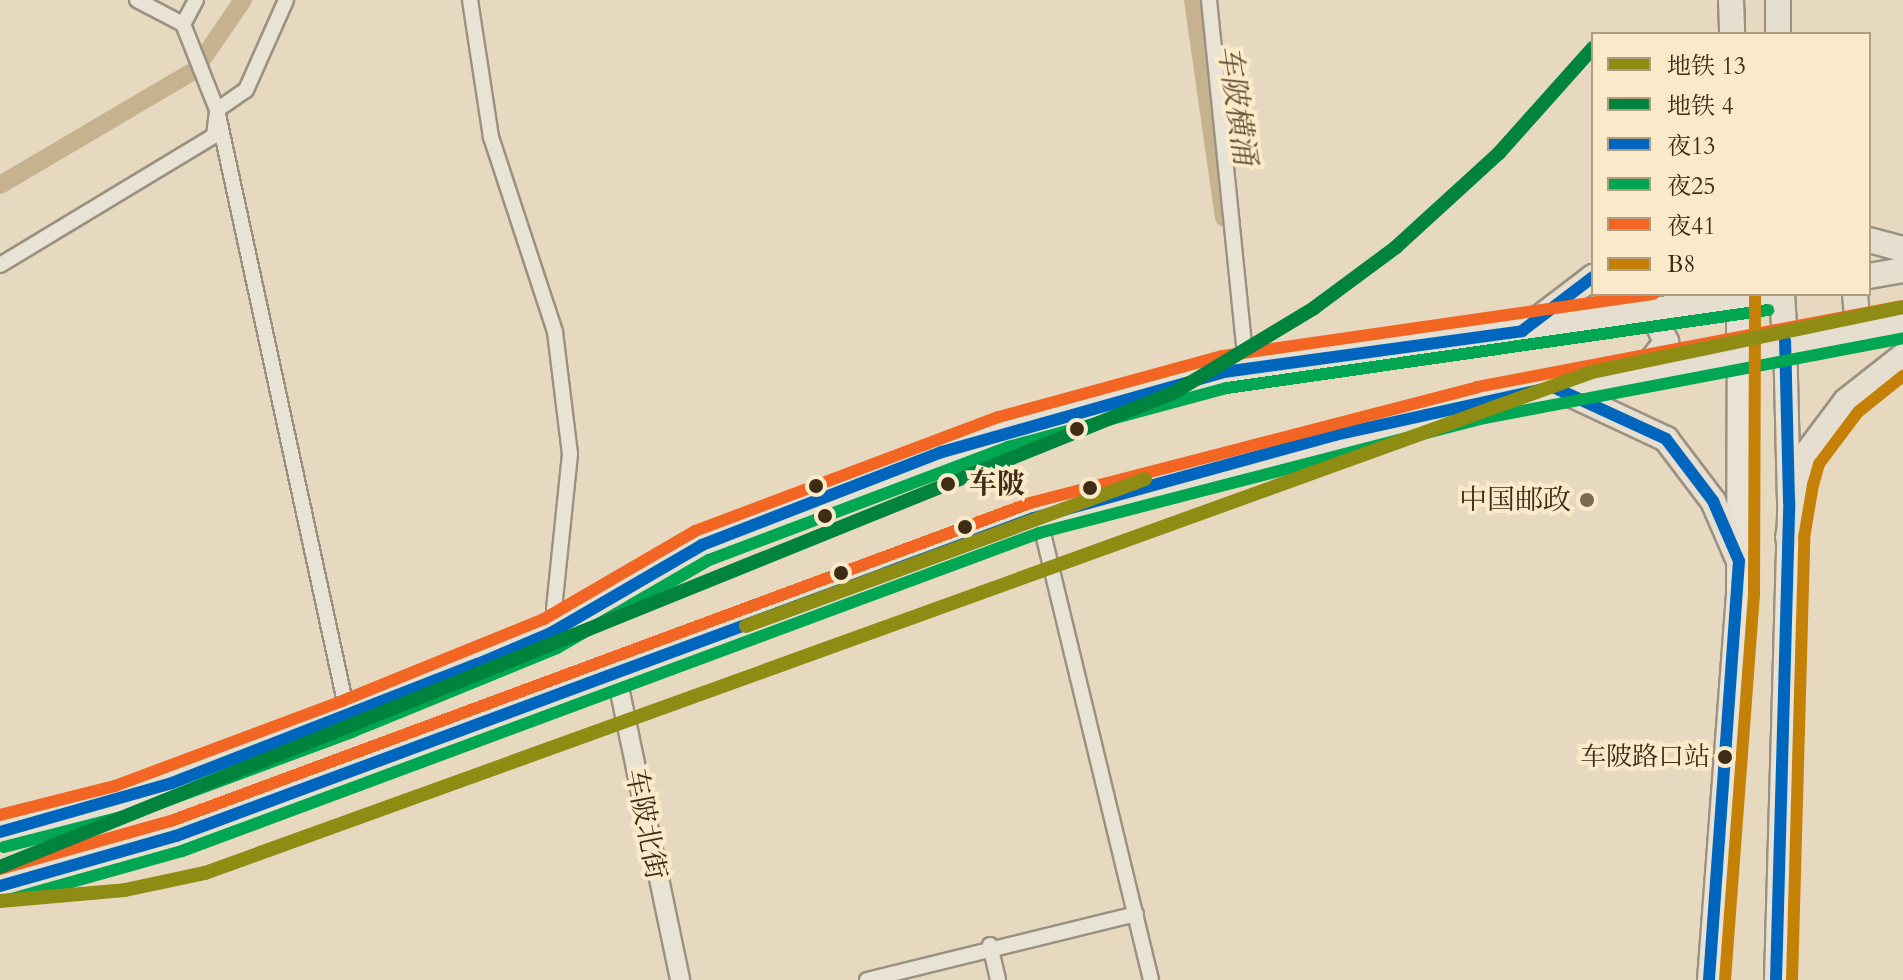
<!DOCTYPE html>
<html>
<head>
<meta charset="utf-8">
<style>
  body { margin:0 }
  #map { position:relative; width:1903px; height:980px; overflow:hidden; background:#e6d9bf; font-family:Cardo,"Noto Serif SC",serif }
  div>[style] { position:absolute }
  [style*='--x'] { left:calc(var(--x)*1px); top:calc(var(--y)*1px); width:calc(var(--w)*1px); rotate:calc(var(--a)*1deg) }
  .canal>* { height:18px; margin:-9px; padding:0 9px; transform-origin:9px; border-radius:9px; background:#c6b28f }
  .roads { filter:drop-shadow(2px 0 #9b9180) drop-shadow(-2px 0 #9b9180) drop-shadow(0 2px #9b9180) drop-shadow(0 -2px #9b9180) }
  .minor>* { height:14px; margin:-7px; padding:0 7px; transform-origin:7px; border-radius:7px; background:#e9e3d6 }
  .tertiary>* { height:18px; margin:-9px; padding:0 9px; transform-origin:9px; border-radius:9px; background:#e9e3d6 }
  .secondary>* { height:22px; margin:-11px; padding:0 11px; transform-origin:11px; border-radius:11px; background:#e9e3d6 }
  .primary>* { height:24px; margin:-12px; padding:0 12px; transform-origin:12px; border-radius:12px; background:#e6decf }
  .trunk>* { height:24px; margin:-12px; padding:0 12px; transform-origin:12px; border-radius:12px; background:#e6decf }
  .bus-1>* { height:12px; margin:-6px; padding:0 6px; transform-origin:6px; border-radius:6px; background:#0065bd }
  .bus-2>* { height:12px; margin:-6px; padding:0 6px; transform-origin:6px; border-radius:6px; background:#00a651 }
  .bus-3>* { height:12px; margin:-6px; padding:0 6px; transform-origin:6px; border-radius:6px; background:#f26522 }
  .bus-4>* { height:12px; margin:-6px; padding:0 6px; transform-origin:6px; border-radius:6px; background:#c58107 }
  .metro-1>* { height:14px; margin:-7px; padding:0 7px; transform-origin:7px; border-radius:7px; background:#8e8c13 }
  .metro-2>* { height:14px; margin:-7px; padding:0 7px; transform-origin:7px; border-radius:7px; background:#00843d }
  .dots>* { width:22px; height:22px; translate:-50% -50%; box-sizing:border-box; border:4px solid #faeaca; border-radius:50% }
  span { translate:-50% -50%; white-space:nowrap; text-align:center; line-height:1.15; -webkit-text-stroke:8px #faeaca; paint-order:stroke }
  .bus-label { font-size:26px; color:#3f2c16 }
  .right { translate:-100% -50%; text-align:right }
  .stop-label { font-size:28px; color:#3f2c16; font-weight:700 }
  .left { translate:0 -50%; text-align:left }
  .poi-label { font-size:28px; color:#3f2c16 }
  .street-label { font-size:28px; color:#3f2c16 }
  .water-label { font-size:30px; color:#634f34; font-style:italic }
  .legend { position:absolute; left:1591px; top:32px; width:280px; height:264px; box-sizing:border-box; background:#faeaca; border:2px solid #af9e82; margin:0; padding:10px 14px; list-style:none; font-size:24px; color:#3f2c16 }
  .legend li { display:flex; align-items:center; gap:16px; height:40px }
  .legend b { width:40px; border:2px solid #af9e82 }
</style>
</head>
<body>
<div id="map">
  <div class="canal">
    <div style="--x:1193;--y:0;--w:220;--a:81.9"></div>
    <div style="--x:0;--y:185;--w:226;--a:-30.5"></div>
    <div style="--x:195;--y:70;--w:85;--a:-55.6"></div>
  </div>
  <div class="roads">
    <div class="minor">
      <div style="--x:137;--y:0;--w:52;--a:27.6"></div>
      <div style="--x:196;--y:0;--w:27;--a:118"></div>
      <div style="--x:183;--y:24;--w:92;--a:68.4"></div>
      <div style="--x:217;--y:110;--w:620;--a:77.8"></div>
      <div style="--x:470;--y:0;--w:139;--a:81.3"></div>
      <div style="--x:491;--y:137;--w:205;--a:71.8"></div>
      <div style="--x:555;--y:332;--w:123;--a:83"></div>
      <div style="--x:570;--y:454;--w:156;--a:95.9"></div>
      <div style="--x:554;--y:609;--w:20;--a:66"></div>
      <div style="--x:1209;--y:0;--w:347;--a:84.2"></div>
      <div style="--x:0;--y:265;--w:250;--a:-31.1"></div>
      <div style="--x:214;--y:136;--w:26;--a:-83"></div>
      <div style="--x:217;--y:110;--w:35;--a:-35"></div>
      <div style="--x:246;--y:90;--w:98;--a:-66"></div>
      <div style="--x:1039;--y:517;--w:476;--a:76.4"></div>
      <div style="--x:990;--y:945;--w:36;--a:77"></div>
      <div style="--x:867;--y:980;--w:277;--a:-13.8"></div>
    </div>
    <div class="tertiary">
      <div style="--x:615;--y:668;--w:319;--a:78.2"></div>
    </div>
    <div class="secondary">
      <div style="--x:1709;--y:980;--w:387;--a:-85.7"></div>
      <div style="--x:1738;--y:594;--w:245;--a:-89.8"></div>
      <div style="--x:1776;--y:980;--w:479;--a:-88.4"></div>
      <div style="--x:1789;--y:501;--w:160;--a:-91.4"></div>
    </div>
    <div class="primary">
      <div style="--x:1731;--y:0;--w:34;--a:88"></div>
      <div style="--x:1778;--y:0;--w:34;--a:90"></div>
      <div style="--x:1739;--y:294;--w:55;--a:90"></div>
      <div style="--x:1782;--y:294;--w:47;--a:86.3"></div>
    </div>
    <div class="trunk">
      <div style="--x:1869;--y:240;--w:35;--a:15"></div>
      <div style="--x:1869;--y:276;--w:35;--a:-10"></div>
      <div style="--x:1855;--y:294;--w:24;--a:85"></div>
      <div style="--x:1857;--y:318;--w:15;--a:42"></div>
      <div style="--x:1525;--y:329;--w:86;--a:-37.4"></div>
      <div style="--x:1646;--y:368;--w:33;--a:-52"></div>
      <div style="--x:1666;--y:342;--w:34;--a:-114"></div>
      <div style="--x:1555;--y:387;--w:123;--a:25.1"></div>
      <div style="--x:1666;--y:439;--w:78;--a:52.8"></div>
      <div style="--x:1713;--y:501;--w:65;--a:66.6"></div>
      <div style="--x:1788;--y:537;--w:82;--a:-78.7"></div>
      <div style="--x:1804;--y:457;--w:70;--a:-53.1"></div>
      <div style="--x:1846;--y:401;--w:73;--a:-38.3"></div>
      <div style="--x:0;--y:832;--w:124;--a:-14.5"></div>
      <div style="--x:120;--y:801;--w:243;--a:-20.4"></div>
      <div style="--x:348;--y:716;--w:219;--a:-22.2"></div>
      <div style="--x:551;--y:633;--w:175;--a:-30.2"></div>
      <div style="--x:702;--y:545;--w:322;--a:-20.6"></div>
      <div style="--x:1003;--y:432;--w:229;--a:-15.2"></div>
      <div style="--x:1224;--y:372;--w:548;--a:-8.19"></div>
      <div style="--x:0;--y:886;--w:183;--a:-15.9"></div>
      <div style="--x:176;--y:836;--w:915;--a:-20.34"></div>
      <div style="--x:1034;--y:518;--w:462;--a:-14.5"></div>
      <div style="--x:1481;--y:402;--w:430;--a:-10.7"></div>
    </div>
  </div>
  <div class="bus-1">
    <div style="--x:0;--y:832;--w:179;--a:-15.9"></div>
    <div style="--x:172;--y:783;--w:328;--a:-21.3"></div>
    <div style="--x:478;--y:664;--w:79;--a:-23"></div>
    <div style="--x:551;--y:633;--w:175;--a:-30.2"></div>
    <div style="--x:702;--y:545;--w:257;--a:-21.2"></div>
    <div style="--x:942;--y:452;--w:293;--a:-15.8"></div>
    <div style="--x:1224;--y:372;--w:301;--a:-7.8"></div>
    <div style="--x:1522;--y:331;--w:89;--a:-37.3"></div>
    <div style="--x:0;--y:886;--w:183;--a:-15.9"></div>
    <div style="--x:176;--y:836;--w:915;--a:-20.34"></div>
    <div style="--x:1034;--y:518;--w:312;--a:-15.4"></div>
    <div style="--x:1335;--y:435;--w:223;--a:-12.4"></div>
    <div style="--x:1553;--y:387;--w:124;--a:24.7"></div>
    <div style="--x:1666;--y:439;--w:78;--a:52.8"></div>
    <div style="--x:1713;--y:501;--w:65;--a:66.6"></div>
    <div style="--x:1739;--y:561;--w:420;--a:94.1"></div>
    <div style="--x:1776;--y:980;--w:479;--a:-88.4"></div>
    <div style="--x:1789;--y:501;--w:160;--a:-91.4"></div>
  </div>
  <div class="bus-2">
    <div style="--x:4;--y:847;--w:126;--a:-14.3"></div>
    <div style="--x:126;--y:816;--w:243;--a:-20.4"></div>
    <div style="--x:354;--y:731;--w:219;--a:-22.2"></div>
    <div style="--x:557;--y:648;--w:176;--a:-30.1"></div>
    <div style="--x:709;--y:560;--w:320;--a:-20.7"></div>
    <div style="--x:1008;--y:447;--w:227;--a:-15.1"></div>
    <div style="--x:1227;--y:388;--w:547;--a:-8.2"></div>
    <div style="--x:4;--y:901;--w:185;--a:-15.7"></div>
    <div style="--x:182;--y:851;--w:914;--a:-20.36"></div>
    <div style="--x:1039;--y:533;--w:461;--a:-14.5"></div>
    <div style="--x:1485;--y:418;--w:426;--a:-10.8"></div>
  </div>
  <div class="bus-3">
    <div style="--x:0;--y:815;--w:119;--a:-14.2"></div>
    <div style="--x:115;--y:786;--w:242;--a:-20.5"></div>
    <div style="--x:342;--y:701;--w:218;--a:-22.1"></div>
    <div style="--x:544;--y:619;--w:175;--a:-30.2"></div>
    <div style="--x:695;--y:531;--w:325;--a:-20.6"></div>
    <div style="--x:999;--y:417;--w:231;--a:-15.3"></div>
    <div style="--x:1222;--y:356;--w:436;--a:-8.2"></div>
    <div style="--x:0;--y:869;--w:178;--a:-15.7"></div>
    <div style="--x:171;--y:821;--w:916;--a:-20.31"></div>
    <div style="--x:1030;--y:503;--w:462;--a:-14.5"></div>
    <div style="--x:1477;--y:387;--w:431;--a:-10.8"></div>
  </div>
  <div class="bus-4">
    <div style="--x:1725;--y:980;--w:386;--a:-85.7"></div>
    <div style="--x:1754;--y:595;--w:301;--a:-89.8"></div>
    <div style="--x:1792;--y:980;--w:442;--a:-88.4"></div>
    <div style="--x:1804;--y:538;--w:54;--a:-80.4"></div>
    <div style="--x:1813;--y:485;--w:22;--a:-74"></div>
    <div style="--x:1819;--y:464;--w:65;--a:-53.1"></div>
    <div style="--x:1858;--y:412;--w:58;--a:-38.7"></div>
  </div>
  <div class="metro-1">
    <div style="--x:746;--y:626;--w:425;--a:-20.2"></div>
    <div style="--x:0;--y:901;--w:125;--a:-5"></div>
    <div style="--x:125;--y:890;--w:82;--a:-12"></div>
    <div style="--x:205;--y:873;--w:1475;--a:-19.86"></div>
    <div style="--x:1592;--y:372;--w:318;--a:-11.8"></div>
  </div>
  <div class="metro-2">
    <div style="--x:0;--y:867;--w:1267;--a:-22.01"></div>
    <div style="--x:1175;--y:392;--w:162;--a:-31.1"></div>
    <div style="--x:1314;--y:308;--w:102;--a:-36.6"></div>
    <div style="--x:1396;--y:247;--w:139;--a:-42.4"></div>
    <div style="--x:1499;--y:153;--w:141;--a:-48.2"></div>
  </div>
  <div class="dots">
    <div style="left:1077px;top:429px;background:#3f2c16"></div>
    <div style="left:948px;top:484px;background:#3f2c16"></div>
    <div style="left:816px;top:486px;background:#3f2c16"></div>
    <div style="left:1090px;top:488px;background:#3f2c16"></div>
    <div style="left:1587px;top:500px;background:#796951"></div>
    <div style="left:825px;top:516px;background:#3f2c16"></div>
    <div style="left:965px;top:527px;background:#3f2c16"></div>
    <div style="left:841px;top:573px;background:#3f2c16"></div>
    <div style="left:1725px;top:757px;background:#3f2c16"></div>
  </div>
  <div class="bus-label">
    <span class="right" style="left:1710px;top:757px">车陂路口站</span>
  </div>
  <div class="stop-label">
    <span class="left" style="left:969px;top:484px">车陂</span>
  </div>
  <div class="poi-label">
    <span class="right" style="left:1571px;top:500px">中国邮政</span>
  </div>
  <div class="street-label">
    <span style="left:646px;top:824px;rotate:79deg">车陂北街</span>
  </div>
  <div class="water-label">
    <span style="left:1236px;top:105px;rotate:82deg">车陂横涌</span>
  </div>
  <ul class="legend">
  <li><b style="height:10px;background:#8e8c13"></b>地铁 13</li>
  <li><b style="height:10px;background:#00843d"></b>地铁 4</li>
  <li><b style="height:10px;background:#0065bd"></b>夜13</li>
  <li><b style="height:10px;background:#00a651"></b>夜25</li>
  <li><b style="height:10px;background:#f26522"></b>夜41</li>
  <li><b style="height:10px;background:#c58107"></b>B8</li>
  </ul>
</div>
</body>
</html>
